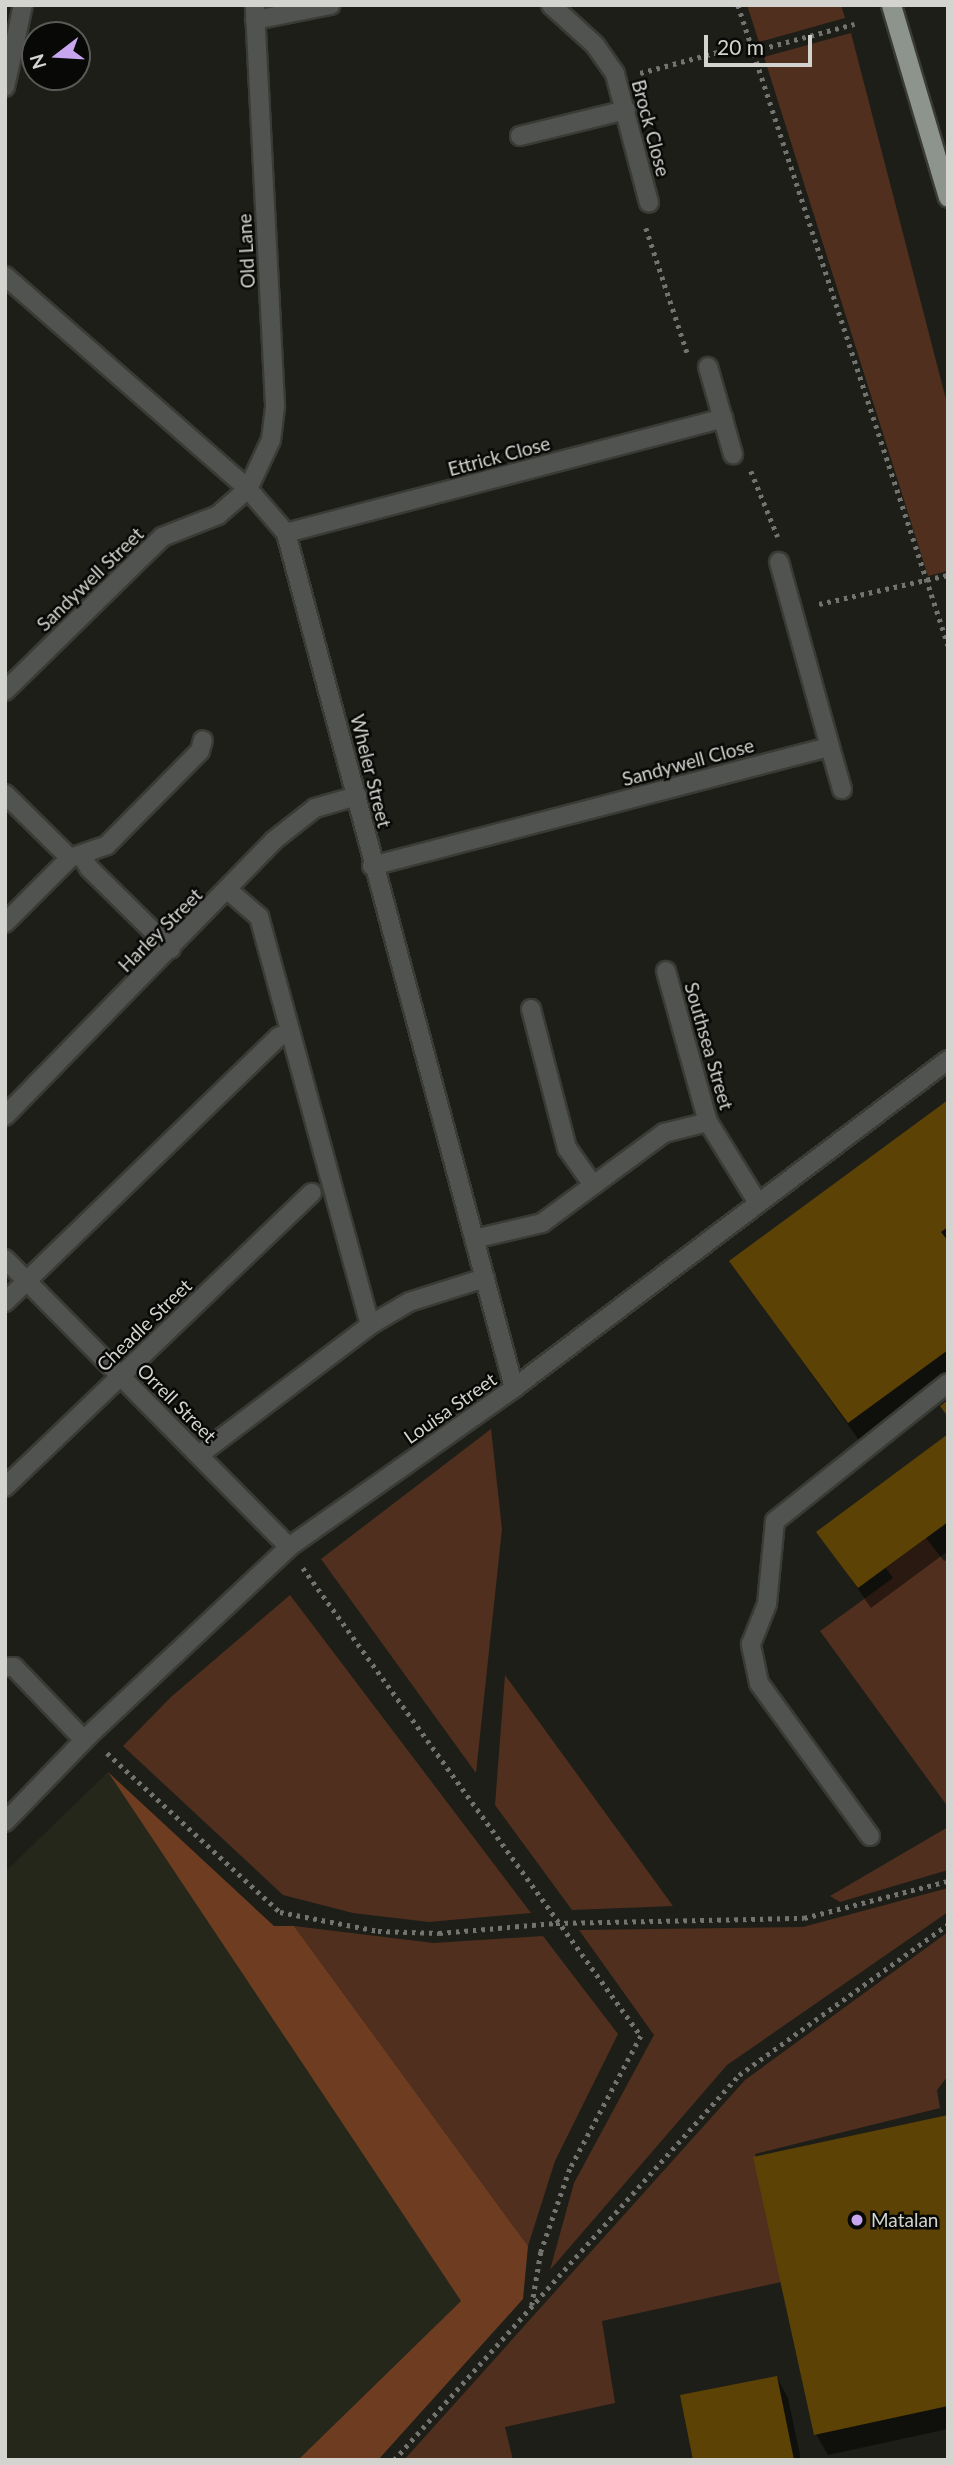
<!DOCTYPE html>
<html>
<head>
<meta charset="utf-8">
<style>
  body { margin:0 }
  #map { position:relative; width:953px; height:2465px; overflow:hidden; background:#1d1e18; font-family:Lato,sans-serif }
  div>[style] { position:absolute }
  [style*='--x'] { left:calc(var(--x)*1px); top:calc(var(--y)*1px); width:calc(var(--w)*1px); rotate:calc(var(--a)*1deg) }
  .built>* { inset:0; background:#25271b }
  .green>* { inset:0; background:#502f1e }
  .forest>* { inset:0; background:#6d3c21 }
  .shadow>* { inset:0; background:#0007 }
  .building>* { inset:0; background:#5c4205 }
  .path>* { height:4.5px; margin-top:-2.25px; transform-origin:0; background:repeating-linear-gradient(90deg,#73746f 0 3.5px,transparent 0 8.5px) }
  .roads { filter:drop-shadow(2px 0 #3a3b35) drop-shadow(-2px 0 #3a3b35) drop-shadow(0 2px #3a3b35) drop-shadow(0 -2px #3a3b35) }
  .service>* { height:18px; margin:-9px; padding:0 9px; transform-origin:9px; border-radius:9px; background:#515351 }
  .minor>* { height:18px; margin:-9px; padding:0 9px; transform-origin:9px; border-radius:9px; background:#515351 }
  .trunk>* { height:19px; margin:-9.5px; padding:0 9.5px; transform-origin:9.5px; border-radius:9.5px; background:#8d948e }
  .dots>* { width:19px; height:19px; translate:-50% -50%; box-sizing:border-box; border:4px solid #080806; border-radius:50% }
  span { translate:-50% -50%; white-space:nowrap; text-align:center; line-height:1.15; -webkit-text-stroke:5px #080806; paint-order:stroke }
  .street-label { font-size:19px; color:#d3d4d0 }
  .poi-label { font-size:19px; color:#d3d4d0 }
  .left { translate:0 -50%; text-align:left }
  .frame { position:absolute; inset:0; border:7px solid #d3d4d0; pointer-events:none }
  .north { position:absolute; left:21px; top:21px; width:70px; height:70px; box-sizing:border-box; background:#080806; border:2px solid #595a57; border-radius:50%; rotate:253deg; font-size:19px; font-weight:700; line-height:28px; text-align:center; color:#d3d4d0 }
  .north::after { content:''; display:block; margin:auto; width:24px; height:32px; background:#c8a6ef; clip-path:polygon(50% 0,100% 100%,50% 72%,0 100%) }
  .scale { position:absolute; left:704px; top:35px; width:108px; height:32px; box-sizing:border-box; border:4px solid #d3d4d0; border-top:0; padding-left:9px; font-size:21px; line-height:24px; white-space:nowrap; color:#d3d4d0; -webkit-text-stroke:5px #080806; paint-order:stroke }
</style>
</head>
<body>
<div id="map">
  <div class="built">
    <div style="clip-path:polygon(108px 1772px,461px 2301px,298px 2460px,5px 2460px,5px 1872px)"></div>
  </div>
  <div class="green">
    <div style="clip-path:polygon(747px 5px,841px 5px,845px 18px,759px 42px)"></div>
    <div style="clip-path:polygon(851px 33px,948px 407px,948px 571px,928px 576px,764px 57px)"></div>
    <div style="clip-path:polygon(491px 1429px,502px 1529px,476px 1773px,321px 1559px)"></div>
    <div style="clip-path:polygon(926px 1538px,944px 1561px,948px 1559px,948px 1807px,820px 1631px,893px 1578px,886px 1568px)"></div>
    <div style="clip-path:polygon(290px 1595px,531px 1913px,429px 1922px,353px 1913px,283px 1895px,123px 1746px,171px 1697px)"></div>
    <div style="clip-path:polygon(505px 1675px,673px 1906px,572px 1910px,495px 1805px)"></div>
    <div style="clip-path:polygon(948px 1827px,948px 1870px,840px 1902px,830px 1896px)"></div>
    <div style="clip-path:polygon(948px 1888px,948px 1912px,727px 2065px,550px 2270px,574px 2183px,654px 2035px,579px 1930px,803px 1927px)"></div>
    <div style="clip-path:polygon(294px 1926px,434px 1943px,543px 1936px,618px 2034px,555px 2161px,528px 2246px)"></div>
    <div style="clip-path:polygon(948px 1932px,948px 2076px,937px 2090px,940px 2108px,755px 2154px,781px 2282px,602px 2321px,615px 2403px,505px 2427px,513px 2460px,404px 2460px,745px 2080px)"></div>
  </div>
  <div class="forest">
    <div style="clip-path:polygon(108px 1772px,274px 1926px,294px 1926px,528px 2246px,523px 2299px,378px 2460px,298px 2460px,461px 2301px)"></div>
  </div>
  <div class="shadow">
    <div style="clip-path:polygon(948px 1103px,948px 1379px,861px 1443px,731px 1262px)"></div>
    <div style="clip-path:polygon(948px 1436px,948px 1551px,871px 1608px,819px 1532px)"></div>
    <div style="clip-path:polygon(948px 2117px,948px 2429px,828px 2455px,816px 2434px)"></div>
    <div style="clip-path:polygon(777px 2378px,788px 2398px,801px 2460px,695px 2460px)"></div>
  </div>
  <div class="building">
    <div style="clip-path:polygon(948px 1100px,948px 1227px,941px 1232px,948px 1241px,948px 1350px,848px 1423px,729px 1261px)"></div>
    <div style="clip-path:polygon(948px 1400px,948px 1417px,940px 1406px)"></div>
    <div style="clip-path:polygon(948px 1434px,948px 1522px,858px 1588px,816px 1532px)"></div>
    <div style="clip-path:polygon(948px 2115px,948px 2406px,814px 2435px,753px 2157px)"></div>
    <div style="clip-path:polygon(777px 2376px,794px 2460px,693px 2460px,680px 2395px)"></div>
  </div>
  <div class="path">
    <div style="--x:738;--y:5;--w:674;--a:71.83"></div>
    <div style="--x:753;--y:51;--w:105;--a:-15"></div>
    <div style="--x:640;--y:73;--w:115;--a:-15.1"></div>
    <div style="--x:646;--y:228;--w:131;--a:71.7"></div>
    <div style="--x:751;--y:471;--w:71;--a:67.8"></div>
    <div style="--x:819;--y:604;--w:132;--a:-12.7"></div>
    <div style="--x:303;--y:1568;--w:577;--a:54.16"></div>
    <div style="--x:641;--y:2036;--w:151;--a:118.1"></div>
    <div style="--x:570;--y:2169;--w:88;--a:109.3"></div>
    <div style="--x:541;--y:2252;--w:54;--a:99.6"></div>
    <div style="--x:107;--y:1753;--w:235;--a:42.6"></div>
    <div style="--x:280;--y:1912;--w:100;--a:11"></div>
    <div style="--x:378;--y:1931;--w:61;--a:1.9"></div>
    <div style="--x:439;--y:1933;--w:117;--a:-4.9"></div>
    <div style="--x:556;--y:1923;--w:248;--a:-1.2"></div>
    <div style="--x:804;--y:1918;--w:149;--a:-14.4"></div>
    <div style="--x:394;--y:2460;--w:517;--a:-48.14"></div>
    <div style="--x:739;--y:2075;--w:258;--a:-35.8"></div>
  </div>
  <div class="roads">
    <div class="service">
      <div style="--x:5;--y:794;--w:91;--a:44.6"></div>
      <div style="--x:81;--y:855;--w:15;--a:58"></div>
      <div style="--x:89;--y:868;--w:115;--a:44.6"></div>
      <div style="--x:5;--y:923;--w:92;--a:-45"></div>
      <div style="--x:70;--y:858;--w:39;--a:-19"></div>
      <div style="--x:107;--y:845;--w:132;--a:-45.3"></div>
      <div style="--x:200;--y:751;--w:11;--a:-75"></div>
      <div style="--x:531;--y:1009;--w:144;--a:75.5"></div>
      <div style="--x:567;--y:1148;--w:45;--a:54.9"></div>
      <div style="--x:474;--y:1239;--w:70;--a:-13.2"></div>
      <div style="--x:542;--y:1223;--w:152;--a:-36.4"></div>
      <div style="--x:664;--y:1133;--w:45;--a:-14"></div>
      <div style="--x:5;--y:1302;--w:380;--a:-44.1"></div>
      <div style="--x:278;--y:1037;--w:13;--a:-23"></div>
      <div style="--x:370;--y:1325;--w:45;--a:-30.5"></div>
      <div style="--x:409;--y:1302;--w:80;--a:-17.5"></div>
      <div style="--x:199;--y:1455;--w:215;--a:-37.2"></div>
      <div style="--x:370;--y:1325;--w:423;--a:-105.2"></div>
      <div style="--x:259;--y:917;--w:40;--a:-139"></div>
      <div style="--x:5;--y:1667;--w:9;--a:0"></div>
      <div style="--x:14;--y:1667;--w:101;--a:46.2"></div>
      <div style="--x:870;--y:1836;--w:189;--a:-126"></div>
      <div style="--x:759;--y:1683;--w:40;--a:-102"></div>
      <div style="--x:751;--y:1644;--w:43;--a:-68.2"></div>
      <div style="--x:767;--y:1604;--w:83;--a:-84.5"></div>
      <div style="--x:775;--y:1521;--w:221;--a:-38.6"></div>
    </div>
    <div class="minor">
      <div style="--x:551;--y:5;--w:59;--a:42.3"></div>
      <div style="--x:595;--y:45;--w:35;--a:55"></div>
      <div style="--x:615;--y:74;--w:133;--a:75.2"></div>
      <div style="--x:255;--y:20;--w:77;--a:-11.2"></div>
      <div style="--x:5;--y:87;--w:84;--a:-77.6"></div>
      <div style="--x:520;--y:136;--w:109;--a:-13.8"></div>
      <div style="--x:5;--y:276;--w:323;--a:41.2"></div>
      <div style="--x:248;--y:489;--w:58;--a:49.2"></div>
      <div style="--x:286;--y:533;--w:885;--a:75.07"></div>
      <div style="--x:708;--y:367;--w:91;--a:74"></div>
      <div style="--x:286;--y:533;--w:452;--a:-14.7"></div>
      <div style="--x:5;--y:691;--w:220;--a:-44.4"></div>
      <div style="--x:162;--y:537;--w:60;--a:-21.4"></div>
      <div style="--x:218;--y:515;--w:40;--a:-41"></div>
      <div style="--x:248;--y:489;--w:54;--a:-64.9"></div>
      <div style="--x:271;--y:440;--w:35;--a:-83"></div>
      <div style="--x:275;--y:405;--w:400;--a:-92.9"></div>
      <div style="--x:830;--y:747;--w:44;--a:74.1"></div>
      <div style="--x:372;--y:866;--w:473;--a:-14.6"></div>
      <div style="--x:830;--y:747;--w:192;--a:-105.4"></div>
      <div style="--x:666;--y:971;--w:157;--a:74.5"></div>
      <div style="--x:708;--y:1122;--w:95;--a:58.3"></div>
      <div style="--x:5;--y:1116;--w:384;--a:-45.7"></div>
      <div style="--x:273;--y:841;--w:53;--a:-38.2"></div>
      <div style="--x:315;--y:808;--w:44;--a:-15.9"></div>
      <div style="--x:5;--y:1259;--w:404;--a:45.4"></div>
      <div style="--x:5;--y:1487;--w:425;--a:-43.8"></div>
      <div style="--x:5;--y:1822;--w:120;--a:-46"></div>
      <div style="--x:88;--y:1736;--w:276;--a:-43.2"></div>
      <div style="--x:289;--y:1547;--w:276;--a:-35.2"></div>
      <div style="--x:514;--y:1388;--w:544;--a:-37.08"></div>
    </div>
    <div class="trunk">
      <div style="--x:891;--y:5;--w:200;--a:73.5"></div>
    </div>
  </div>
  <div class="dots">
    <div style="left:857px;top:2220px;background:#c8a6ef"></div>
  </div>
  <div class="street-label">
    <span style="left:651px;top:128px;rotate:75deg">Brock Close</span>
    <span style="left:246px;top:251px;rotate:-93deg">Old Lane</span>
    <span style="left:499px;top:456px;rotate:-15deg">Ettrick Close</span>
    <span style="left:90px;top:579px;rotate:-44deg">Sandywell Street</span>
    <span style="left:688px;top:762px;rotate:-15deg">Sandywell Close</span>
    <span style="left:371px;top:771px;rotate:76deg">Wheler Street</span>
    <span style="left:160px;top:930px;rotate:-45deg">Harley Street</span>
    <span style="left:709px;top:1046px;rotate:74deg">Southsea Street</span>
    <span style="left:144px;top:1325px;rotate:-44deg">Cheadle Street</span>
    <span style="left:177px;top:1403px;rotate:45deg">Orrell Street</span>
    <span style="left:450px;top:1408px;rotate:-35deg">Louisa Street</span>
  </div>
  <div class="poi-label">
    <span class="left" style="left:871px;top:2220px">Matalan</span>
  </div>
  <div class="frame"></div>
  <div class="north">N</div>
  <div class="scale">20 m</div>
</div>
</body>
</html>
